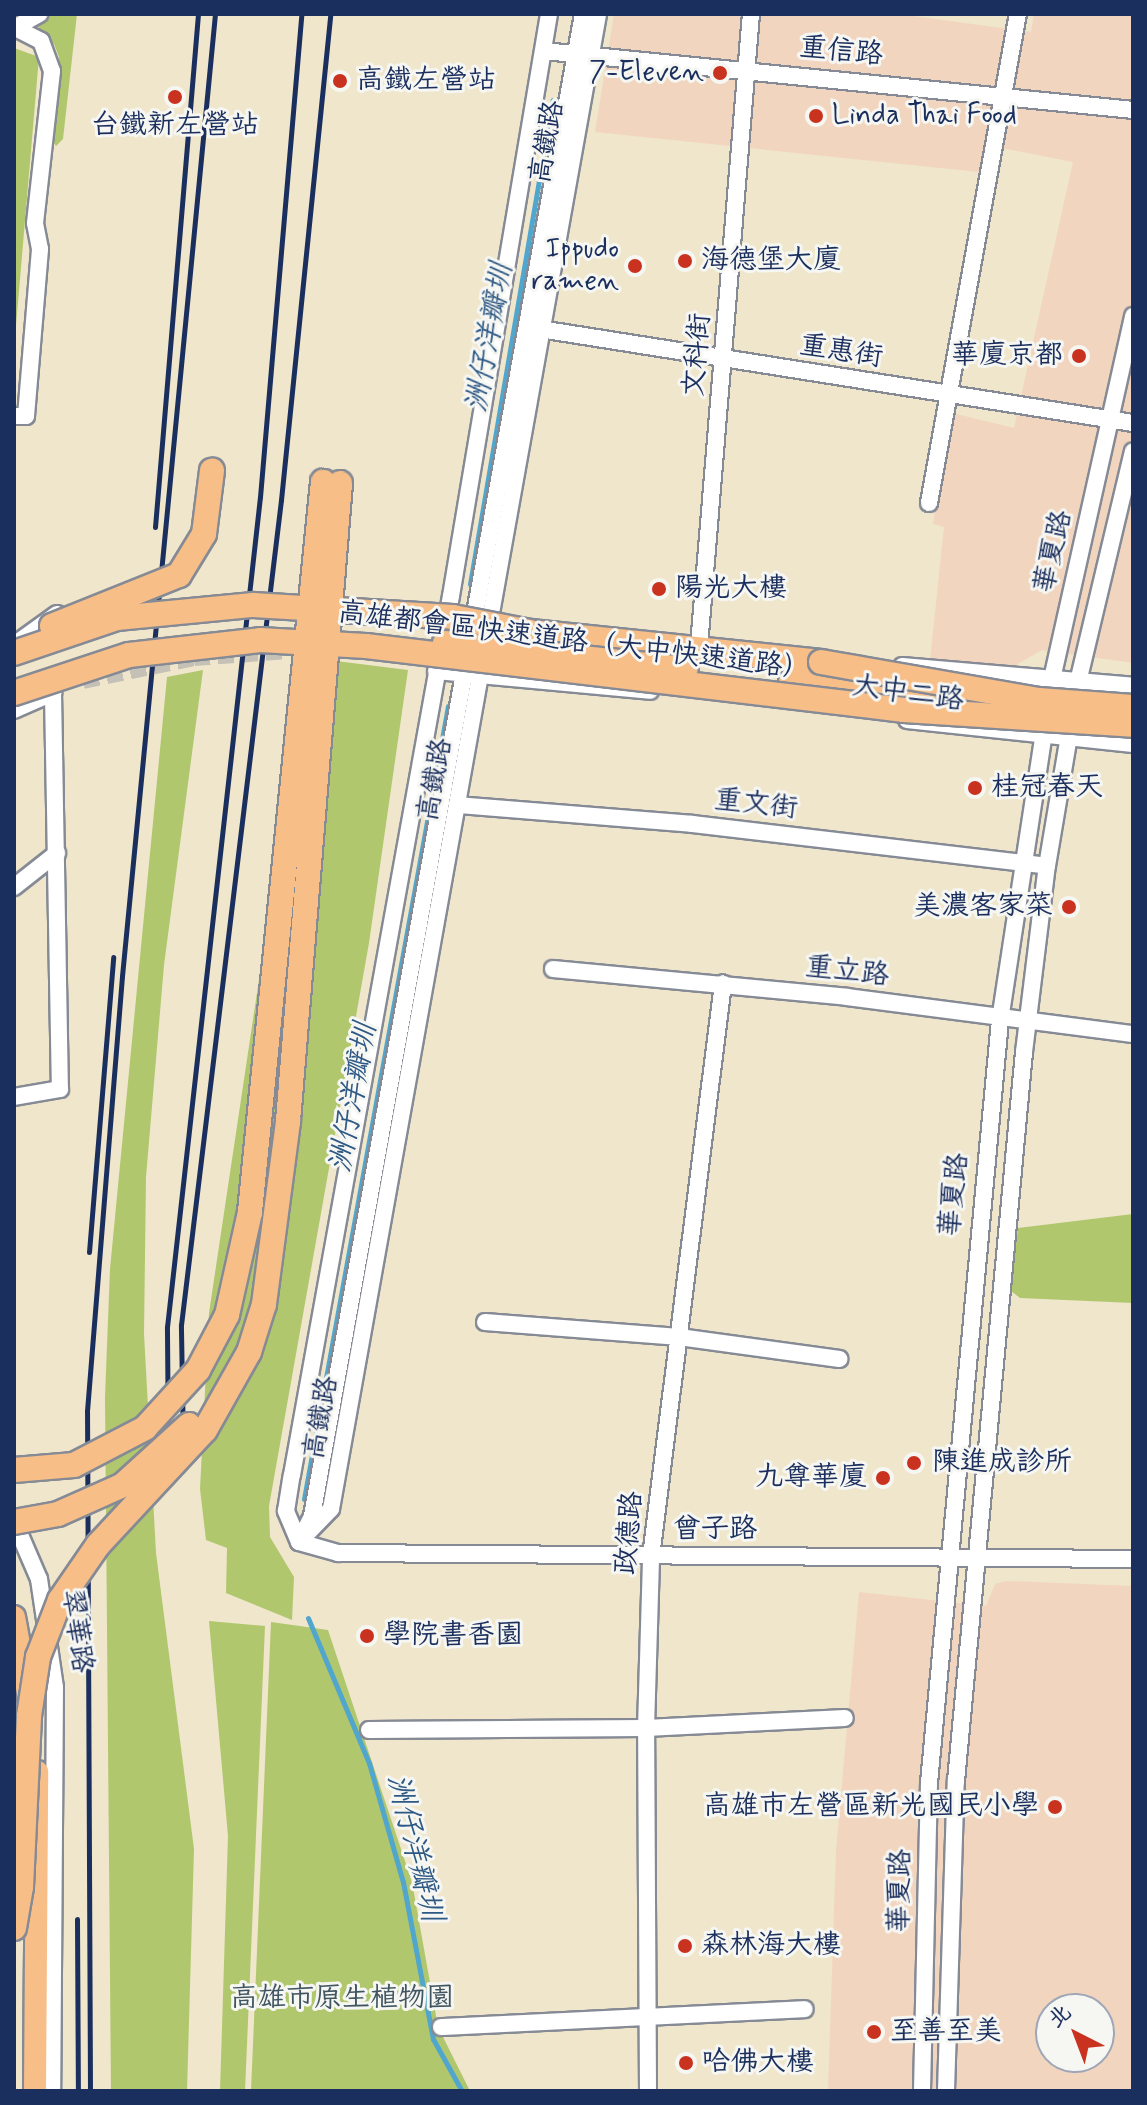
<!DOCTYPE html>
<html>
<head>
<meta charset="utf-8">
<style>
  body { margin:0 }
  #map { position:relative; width:1147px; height:2105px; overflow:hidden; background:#efe6cc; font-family:Mynerve,"LXGW WenKai TC",sans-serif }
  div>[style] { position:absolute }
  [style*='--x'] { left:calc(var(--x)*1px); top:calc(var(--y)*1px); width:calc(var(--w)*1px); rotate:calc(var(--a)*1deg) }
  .built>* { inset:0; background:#f2d5be }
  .green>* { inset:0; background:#b0c76d }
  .stream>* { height:5px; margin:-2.5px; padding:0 2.5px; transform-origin:2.5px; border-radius:2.5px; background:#51a6cd }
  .minor-tunnel>* { height:16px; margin-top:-8px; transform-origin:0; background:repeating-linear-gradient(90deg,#c5c1b6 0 16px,transparent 0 24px) }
  .roads { filter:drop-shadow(2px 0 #858a95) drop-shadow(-2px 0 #858a95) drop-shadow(0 2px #858a95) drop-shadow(0 -2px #858a95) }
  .minor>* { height:16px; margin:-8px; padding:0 8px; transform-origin:8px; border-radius:8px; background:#fff }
  .major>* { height:22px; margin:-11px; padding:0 11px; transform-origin:11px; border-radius:11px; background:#f7be88 }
  .highway>* { height:24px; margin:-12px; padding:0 12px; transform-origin:12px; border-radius:12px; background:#f7be88 }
  .rail>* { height:5px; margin:-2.5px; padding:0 2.5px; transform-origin:2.5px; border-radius:2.5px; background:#1b2f5e }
  .bridges { filter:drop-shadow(2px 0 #858a95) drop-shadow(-2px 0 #858a95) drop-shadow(0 2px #858a95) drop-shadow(0 -2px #858a95) }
  .highway-bridge>* { height:24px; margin:-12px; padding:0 12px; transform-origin:12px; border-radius:12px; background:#f7be88 }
  .dots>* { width:22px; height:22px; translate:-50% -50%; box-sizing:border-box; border:4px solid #f6f6f2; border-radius:50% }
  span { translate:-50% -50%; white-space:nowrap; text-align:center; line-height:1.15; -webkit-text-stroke:6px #f6f6f2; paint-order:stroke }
  .street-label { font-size:28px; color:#1b2f5e }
  .poi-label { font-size:28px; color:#1b2f5e }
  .right { translate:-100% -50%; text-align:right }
  .left { translate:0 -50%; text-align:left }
  .park-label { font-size:28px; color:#405562 }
  .water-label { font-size:30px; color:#2e5985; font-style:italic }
  .frame { position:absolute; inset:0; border:16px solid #1b2f5e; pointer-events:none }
  .north { position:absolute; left:1035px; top:1993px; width:80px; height:80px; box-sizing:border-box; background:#f6f6f2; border:2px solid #9ea6b7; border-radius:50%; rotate:318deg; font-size:22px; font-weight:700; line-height:32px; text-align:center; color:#1b2f5e }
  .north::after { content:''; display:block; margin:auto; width:28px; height:36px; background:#c8321e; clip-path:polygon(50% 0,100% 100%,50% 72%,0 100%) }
</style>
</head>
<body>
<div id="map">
  <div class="built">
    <div style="clip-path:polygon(614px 14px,899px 14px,1031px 32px,1034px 14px,1133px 14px,1133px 663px,1042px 650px,1011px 668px,930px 660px,944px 527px,933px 524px,952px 413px,1014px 428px,1073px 162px,986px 145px,979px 172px,595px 132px)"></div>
    <div style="clip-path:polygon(evenodd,1007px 1581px,1133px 1586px,1133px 2091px,828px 2091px,836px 1851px,859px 1592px,986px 1606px,995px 1584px,1007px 1581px,1051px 2009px,1099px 2009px,1099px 2057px,1051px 2057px,1051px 2009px)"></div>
  </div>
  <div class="green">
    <div style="clip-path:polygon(52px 14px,77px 14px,63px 139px,56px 146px,50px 137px,59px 57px,54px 44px,39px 31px,39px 24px)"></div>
    <div style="clip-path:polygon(14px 48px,39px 57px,14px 349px)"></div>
    <div style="clip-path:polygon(336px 661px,408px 670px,369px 943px,269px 1506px,270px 1537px,294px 1577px,292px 1620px,226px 1593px,227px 1548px,206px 1540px,200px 1489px,209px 1313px,276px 866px)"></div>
    <div style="clip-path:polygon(203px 670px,164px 965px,146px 1177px,144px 1334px,156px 1553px,194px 1849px,187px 2091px,111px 2091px,105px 1397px,110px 1269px,167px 677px)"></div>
    <div style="clip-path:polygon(1133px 1214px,1133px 1303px,1020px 1298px,1010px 1290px,1018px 1228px)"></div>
    <div style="clip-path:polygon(209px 1621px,265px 1626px,245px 2091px,220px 2091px,228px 1836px)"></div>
    <div style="clip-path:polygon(271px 1622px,328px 1630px,412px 1882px,438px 2027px,470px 2091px,251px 2091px)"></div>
  </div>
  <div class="stream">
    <div style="--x:470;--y:584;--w:491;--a:-80.3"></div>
    <div style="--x:304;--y:1499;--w:806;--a:-79.71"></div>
    <div style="--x:308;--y:1618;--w:157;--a:67.2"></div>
    <div style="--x:369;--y:1763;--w:124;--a:74.1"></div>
    <div style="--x:403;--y:1882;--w:160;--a:79.2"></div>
    <div style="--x:433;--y:2039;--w:60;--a:60.9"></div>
  </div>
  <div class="minor-tunnel">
    <div style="--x:83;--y:681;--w:113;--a:-11.7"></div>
    <div style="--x:194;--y:658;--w:95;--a:-4.2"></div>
  </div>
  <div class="roads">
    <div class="minor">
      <div style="--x:14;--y:28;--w:29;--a:-29"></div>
      <div style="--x:544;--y:51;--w:592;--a:5.72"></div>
      <div style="--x:540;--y:329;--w:600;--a:9.01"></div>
      <div style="--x:14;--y:416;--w:12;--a:0"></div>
      <div style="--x:26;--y:416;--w:168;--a:-85.2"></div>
      <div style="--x:40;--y:249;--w:26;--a:-101"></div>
      <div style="--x:35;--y:223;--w:153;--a:-83.6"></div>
      <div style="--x:52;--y:71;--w:32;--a:-110"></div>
      <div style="--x:41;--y:41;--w:29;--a:-153"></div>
      <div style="--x:929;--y:503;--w:497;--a:-79.7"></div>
      <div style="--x:14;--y:645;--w:53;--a:-35.8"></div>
      <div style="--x:699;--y:646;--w:634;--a:-85.3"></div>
      <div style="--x:902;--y:666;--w:232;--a:4.9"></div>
      <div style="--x:436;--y:671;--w:215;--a:5.3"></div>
      <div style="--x:14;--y:710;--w:43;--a:-23.6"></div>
      <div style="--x:53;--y:693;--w:396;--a:89"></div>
      <div style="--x:60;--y:1089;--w:47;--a:170.1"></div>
      <div style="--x:907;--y:720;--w:227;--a:6.1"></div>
      <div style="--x:458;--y:805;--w:235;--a:4.6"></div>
      <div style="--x:692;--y:824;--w:357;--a:6.7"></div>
      <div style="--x:14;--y:887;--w:55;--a:-38.3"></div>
      <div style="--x:553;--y:969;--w:295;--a:5.4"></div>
      <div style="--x:847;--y:997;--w:288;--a:7.4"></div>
      <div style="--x:485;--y:1322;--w:195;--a:4.4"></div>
      <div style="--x:679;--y:1337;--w:162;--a:7.8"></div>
      <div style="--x:14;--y:1521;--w:63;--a:66.7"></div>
      <div style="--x:39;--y:1579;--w:109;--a:81.6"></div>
      <div style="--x:55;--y:1687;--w:404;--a:90.4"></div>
      <div style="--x:305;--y:1530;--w:16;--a:-63"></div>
      <div style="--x:312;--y:1516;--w:1526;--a:-79.77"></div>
      <div style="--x:299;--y:1542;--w:46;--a:-45.9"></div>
      <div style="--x:331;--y:1509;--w:1519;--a:-79.87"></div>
      <div style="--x:299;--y:1542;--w:34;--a:-113"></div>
      <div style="--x:286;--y:1511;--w:36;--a:-81"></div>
      <div style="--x:292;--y:1475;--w:893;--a:-79.75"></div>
      <div style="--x:451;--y:596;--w:590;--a:-80.44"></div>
      <div style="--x:299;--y:1542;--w:41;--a:15.8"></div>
      <div style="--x:338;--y:1553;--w:795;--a:0.43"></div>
      <div style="--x:369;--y:1730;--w:277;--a:-0.4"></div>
      <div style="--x:646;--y:1728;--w:199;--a:-2.9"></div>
      <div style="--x:441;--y:2027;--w:364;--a:-2.8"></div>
      <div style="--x:648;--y:2091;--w:363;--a:-90.3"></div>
      <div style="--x:646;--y:1728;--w:172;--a:-88.3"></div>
      <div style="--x:651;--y:1556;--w:577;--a:-82.83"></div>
      <div style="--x:922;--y:2091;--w:308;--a:-88.7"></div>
      <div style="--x:929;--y:1783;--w:766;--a:-84.68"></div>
      <div style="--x:1000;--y:1020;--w:345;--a:-81.3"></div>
      <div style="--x:1052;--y:679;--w:372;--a:-77.4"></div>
      <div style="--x:946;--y:2091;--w:310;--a:-88.2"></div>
      <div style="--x:956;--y:1781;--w:732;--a:-84.67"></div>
      <div style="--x:1024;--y:1052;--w:187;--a:-83"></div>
      <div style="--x:1047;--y:866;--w:187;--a:-80.4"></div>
      <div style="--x:1078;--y:682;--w:237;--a:-76.6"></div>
    </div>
    <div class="major">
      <div style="--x:14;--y:1617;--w:83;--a:79.6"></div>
      <div style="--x:35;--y:2091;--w:319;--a:-89.6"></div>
    </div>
    <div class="highway">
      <div style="--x:531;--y:632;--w:292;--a:5.9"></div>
      <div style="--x:791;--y:682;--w:193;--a:6.8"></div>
    </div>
  </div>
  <div class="rail">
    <div style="--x:155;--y:527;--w:515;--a:-85.21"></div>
    <div style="--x:89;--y:1252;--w:296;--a:-85.3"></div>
    <div style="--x:183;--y:1445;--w:120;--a:-91"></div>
    <div style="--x:181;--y:1325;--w:831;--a:-83.09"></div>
    <div style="--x:281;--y:500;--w:488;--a:-84.2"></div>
    <div style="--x:168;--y:1448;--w:121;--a:-90.5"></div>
    <div style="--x:167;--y:1327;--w:835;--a:-83.61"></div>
    <div style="--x:260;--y:497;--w:485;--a:-85.1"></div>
    <div style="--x:77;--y:1919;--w:172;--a:89.7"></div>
    <div style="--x:90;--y:2091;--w:680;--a:-90.25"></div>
    <div style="--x:87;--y:1411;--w:436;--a:-85.4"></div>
    <div style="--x:122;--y:976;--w:966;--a:-84.48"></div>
  </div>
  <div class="bridges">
    <div class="highway-bridge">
      <div style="--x:52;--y:626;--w:137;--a:-21.9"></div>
      <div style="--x:179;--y:575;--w:48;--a:-58.6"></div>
      <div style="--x:204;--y:534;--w:64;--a:-82.8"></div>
      <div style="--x:445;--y:643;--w:242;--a:6.2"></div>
      <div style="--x:14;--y:653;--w:109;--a:-18.8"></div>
      <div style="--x:117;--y:618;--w:137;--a:-5.5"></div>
      <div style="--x:253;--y:605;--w:200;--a:3.4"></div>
      <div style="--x:453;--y:617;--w:79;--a:10.9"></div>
      <div style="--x:821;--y:662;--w:221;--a:9.9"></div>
      <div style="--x:1039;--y:700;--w:94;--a:4.3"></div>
      <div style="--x:14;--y:693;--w:121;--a:-18.3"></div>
      <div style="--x:129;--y:655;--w:132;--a:-6.5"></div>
      <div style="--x:260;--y:640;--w:106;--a:3.2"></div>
      <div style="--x:366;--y:646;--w:542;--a:6.78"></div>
      <div style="--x:904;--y:710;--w:229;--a:3.7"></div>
      <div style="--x:14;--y:1470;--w:60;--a:-4.8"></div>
      <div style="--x:74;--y:1465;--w:80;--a:-27.5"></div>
      <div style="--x:145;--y:1428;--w:79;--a:-47.6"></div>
      <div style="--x:198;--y:1370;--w:62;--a:-62.2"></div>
      <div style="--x:227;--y:1315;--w:106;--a:-77.4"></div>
      <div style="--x:250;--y:1212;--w:734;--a:-84.29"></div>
      <div style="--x:14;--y:1522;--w:45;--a:-10.3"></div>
      <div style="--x:58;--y:1514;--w:71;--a:-24"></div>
      <div style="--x:123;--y:1485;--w:89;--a:-42.3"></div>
      <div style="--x:14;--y:1928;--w:42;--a:-80.3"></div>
      <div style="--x:21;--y:1887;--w:171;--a:-87.3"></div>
      <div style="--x:29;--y:1716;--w:60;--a:-81.3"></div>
      <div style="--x:38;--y:1657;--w:61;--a:-68.9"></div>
      <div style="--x:60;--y:1600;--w:67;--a:-55.4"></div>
      <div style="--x:98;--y:1545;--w:157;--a:-47.1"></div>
      <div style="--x:205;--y:1430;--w:90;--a:-60.6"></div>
      <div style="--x:249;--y:1352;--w:50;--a:-72.6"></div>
      <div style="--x:264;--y:1304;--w:185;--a:-82.5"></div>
      <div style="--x:288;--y:1121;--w:640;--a:-85.34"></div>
    </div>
  </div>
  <div class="dots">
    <div style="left:720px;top:73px;background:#c8321e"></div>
    <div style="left:340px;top:81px;background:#c8321e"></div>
    <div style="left:175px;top:97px;background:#c8321e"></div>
    <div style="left:816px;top:116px;background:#c8321e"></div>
    <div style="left:685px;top:261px;background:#c8321e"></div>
    <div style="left:635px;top:266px;background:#c8321e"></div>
    <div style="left:1079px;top:356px;background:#c8321e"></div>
    <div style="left:659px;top:589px;background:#c8321e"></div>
    <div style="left:975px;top:788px;background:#c8321e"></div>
    <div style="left:1069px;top:907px;background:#c8321e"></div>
    <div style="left:914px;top:1463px;background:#c8321e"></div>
    <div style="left:883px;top:1478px;background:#c8321e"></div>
    <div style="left:367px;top:1636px;background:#c8321e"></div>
    <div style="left:1055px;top:1807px;background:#c8321e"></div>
    <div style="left:685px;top:1946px;background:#c8321e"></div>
    <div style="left:874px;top:2032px;background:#c8321e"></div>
    <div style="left:686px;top:2063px;background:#c8321e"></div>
  </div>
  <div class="street-label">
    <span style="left:841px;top:52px;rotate:6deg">重信路</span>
    <span style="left:548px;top:142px;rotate:-80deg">高鐵路</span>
    <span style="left:841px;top:352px;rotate:9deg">重惠街</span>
    <span style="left:698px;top:355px;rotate:-85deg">文科街</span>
    <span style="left:1054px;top:552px;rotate:-77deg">華夏路</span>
    <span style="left:574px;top:642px;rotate:7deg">高雄都會區快速道路（大中快速道路）</span>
    <span style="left:908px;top:694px;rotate:8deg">大中二路</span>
    <span style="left:436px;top:780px;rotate:-80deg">高鐵路</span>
    <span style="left:756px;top:805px;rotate:7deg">重文街</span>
    <span style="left:847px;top:972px;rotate:7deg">重立路</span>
    <span style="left:955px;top:1195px;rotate:-84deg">華夏路</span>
    <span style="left:322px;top:1418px;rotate:-80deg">高鐵路</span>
    <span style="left:715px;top:1530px">曾子路</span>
    <span style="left:630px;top:1533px;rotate:-85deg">政德路</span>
    <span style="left:76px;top:1631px;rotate:82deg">翠華路</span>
    <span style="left:901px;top:1891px;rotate:-89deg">華夏路</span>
  </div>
  <div class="poi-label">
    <span class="right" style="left:704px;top:73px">7-Eleven</span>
    <span class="left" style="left:356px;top:81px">高鐵左營站</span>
    <span class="left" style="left:832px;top:116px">Linda Thai Food</span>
    <span style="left:175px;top:126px">台鐵新左營站</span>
    <span class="right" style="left:619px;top:266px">Ippudo<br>ramen</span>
    <span class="left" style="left:701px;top:261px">海德堡大廈</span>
    <span class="right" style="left:1063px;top:356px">華廈京都</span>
    <span class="left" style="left:675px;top:589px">陽光大樓</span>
    <span class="left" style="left:991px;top:788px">桂冠春天</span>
    <span class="right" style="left:1053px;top:907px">美濃客家菜</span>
    <span class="left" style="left:932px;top:1463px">陳進成診所</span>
    <span class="right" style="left:867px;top:1478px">九尊華廈</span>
    <span class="left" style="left:383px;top:1636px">學院書香園</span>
    <span class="right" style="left:1039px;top:1807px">高雄市左營區新光國民小學</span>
    <span class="left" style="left:701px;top:1946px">森林海大樓</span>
    <span class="left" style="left:890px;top:2032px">至善至美</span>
    <span class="left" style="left:702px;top:2063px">哈佛大樓</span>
  </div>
  <div class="park-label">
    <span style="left:342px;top:1999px">高雄市原生植物園</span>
  </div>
  <div class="water-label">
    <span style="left:490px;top:338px;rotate:-80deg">洲仔洋瓣圳</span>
    <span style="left:354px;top:1098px;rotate:-80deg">洲仔洋瓣圳</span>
    <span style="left:414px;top:1848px;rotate:76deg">洲仔洋瓣圳</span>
  </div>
  <div class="frame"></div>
  <div class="north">北</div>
</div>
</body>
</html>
